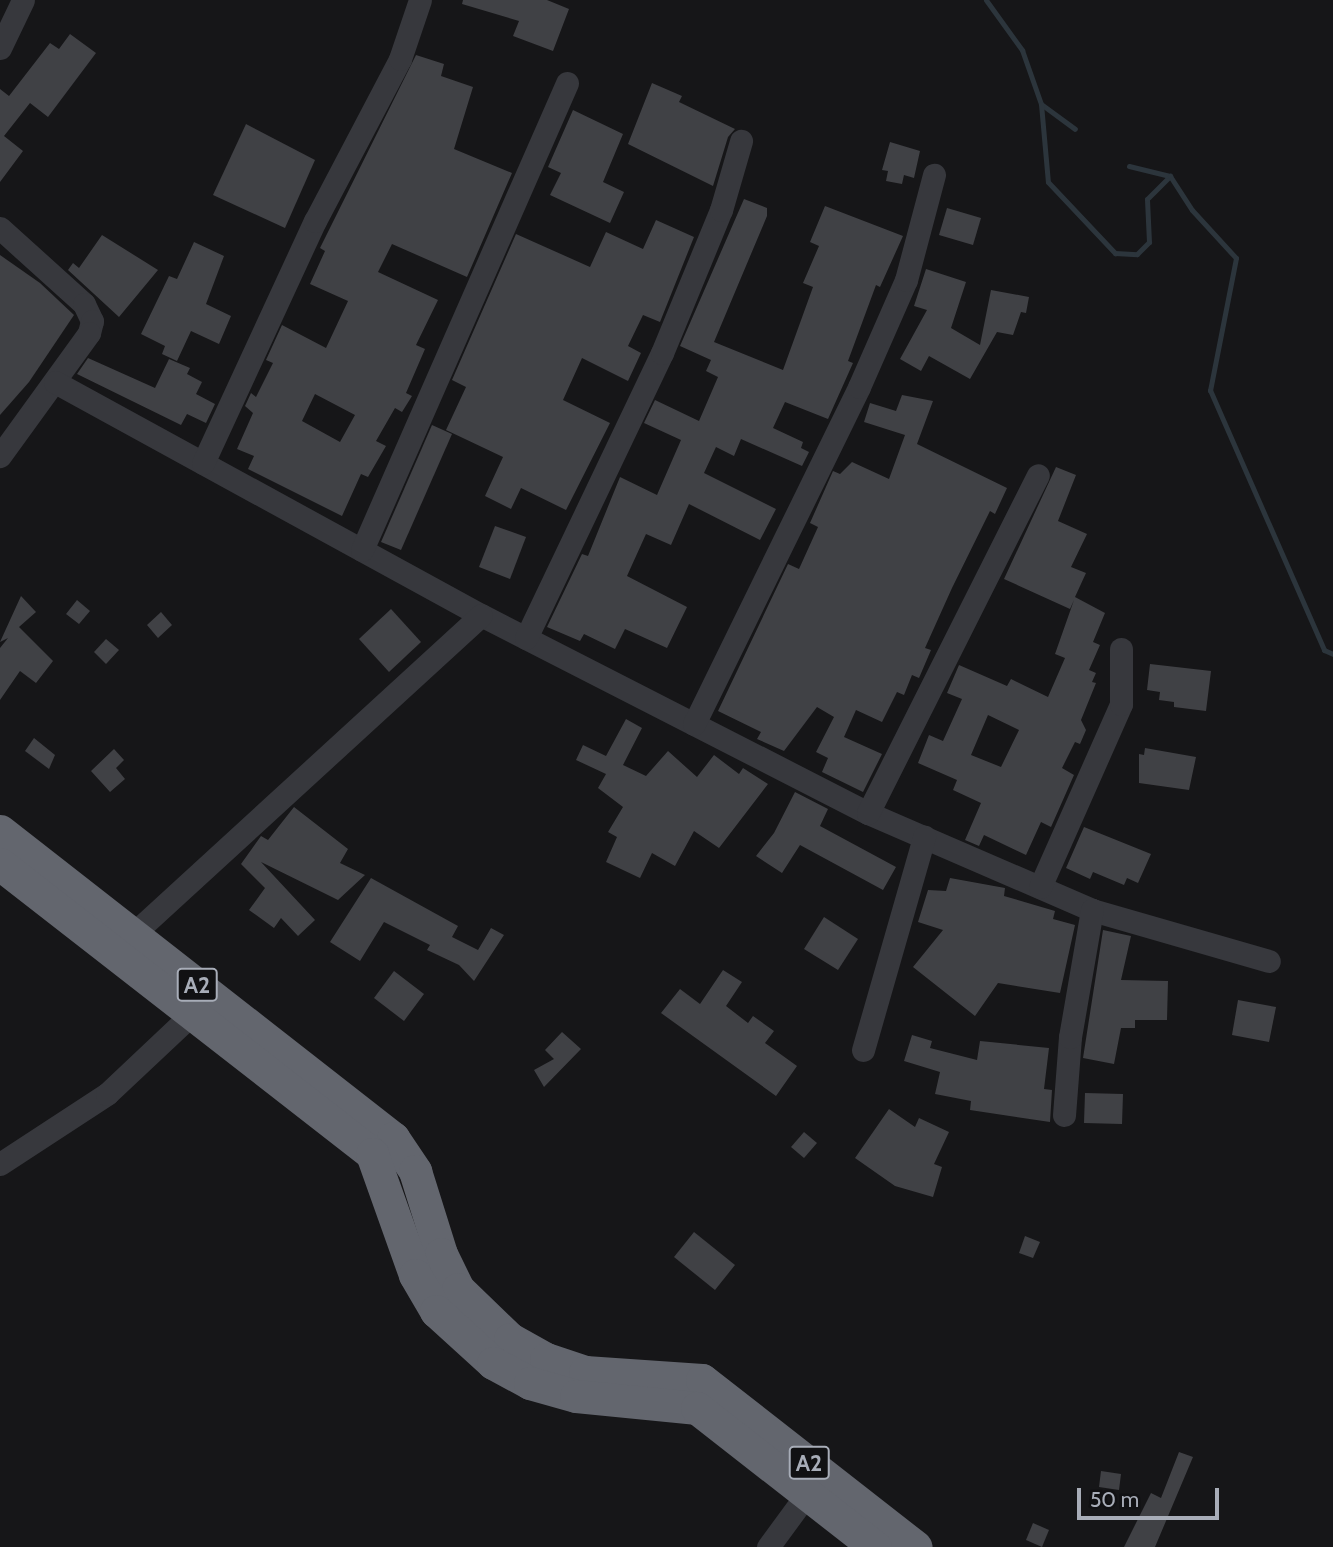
<!DOCTYPE html>
<html>
<head>
<meta charset="utf-8">
<style>
  body { margin:0 }
  #map { position:relative; width:1333px; height:1547px; overflow:hidden; background:#161618; font-family:Cabin,sans-serif }
  div>[style] { position:absolute }
  [style*='--x'] { left:calc(var(--x)*1px); top:calc(var(--y)*1px); width:calc(var(--w)*1px); rotate:calc(var(--a)*1deg) }
  .stream>* { height:5px; margin:-2.5px; padding:0 2.5px; transform-origin:2.5px; border-radius:2.5px; background:#2c353c }
  .building>* { inset:0; background:#404145 }
  .minor>* { height:23px; margin:-11.5px; padding:0 11.5px; transform-origin:11.5px; border-radius:11.5px; background:#37383d }
  .highway>* { height:33px; margin:-16.5px; padding:0 16.5px; transform-origin:16.5px; border-radius:16.5px; background:#63666e }
  span { translate:-50% -50%; white-space:nowrap; text-align:center; line-height:1.15; -webkit-text-stroke:6px #111113; paint-order:stroke }
  .shield-label span { padding:2px 5px; background:#111113; border:2px solid; border-radius:5px; -webkit-text-stroke-width:0 }
  .shield-label { font-size:23px; color:#a8adb8; font-weight:700 }
  .scale { position:absolute; left:1077px; top:1488px; width:142px; height:32px; box-sizing:border-box; border:4px solid #a8adb8; border-top:0; padding-left:9px; font-size:21px; line-height:24px; white-space:nowrap; color:#a8adb8; -webkit-text-stroke:5px #111113; paint-order:stroke }
</style>
</head>
<body>
<div id="map">
  <div class="stream">
    <div style="--x:986;--y:0;--w:62;--a:54.2"></div>
    <div style="--x:1022;--y:50;--w:57;--a:70.6"></div>
    <div style="--x:1041;--y:104;--w:42;--a:36.3"></div>
    <div style="--x:1041;--y:104;--w:78;--a:84.9"></div>
    <div style="--x:1048;--y:182;--w:98;--a:46.7"></div>
    <div style="--x:1115;--y:253;--w:22;--a:3"></div>
    <div style="--x:1137;--y:254;--w:17;--a:-45"></div>
    <div style="--x:1149;--y:242;--w:43;--a:-92.7"></div>
    <div style="--x:1147;--y:199;--w:33;--a:-45"></div>
    <div style="--x:1129;--y:166;--w:42;--a:13.7"></div>
    <div style="--x:1170;--y:176;--w:40;--a:57.1"></div>
    <div style="--x:1192;--y:210;--w:65;--a:47.5"></div>
    <div style="--x:1236;--y:258;--w:135;--a:101.1"></div>
    <div style="--x:1210;--y:390;--w:284;--a:66.3"></div>
    <div style="--x:1324;--y:650;--w:10;--a:24"></div>
  </div>
  <div class="building">
    <div style="clip-path:polygon(463px 0,547px 0,569px 9px,553px 51px,513px 36px,519px 21px,462px 4px)"></div>
    <div style="clip-path:polygon(70px 34px,96px 53px,48px 117px,30px 103px,4px 136px,23px 151px,0 182px,0 89px,9px 96px,50px 43px,59px 49px)"></div>
    <div style="clip-path:polygon(evenodd,416px 55px,444px 64px,441px 76px,473px 87px,454px 149px,512px 173px,467px 277px,392px 244px,378px 272px,438px 300px,416px 345px,425px 349px,406px 393px,412px 396px,402px 412px,395px 408px,376px 441px,386px 446px,368px 477px,361px 474px,342px 516px,248px 469px,254px 456px,237px 449px,253px 413px,245px 406px,251px 393px,256px 397px,273px 363px,266px 360px,282px 325px,326px 348px,348px 301px,310px 284px,325px 251px,320px 248px,416px 55px,315px 394px,355px 415px,340px 442px,302px 421px,315px 394px)"></div>
    <div style="clip-path:polygon(652px 83px,682px 96px,679px 102px,735px 129px,728px 137px,713px 186px,628px 144px)"></div>
    <div style="clip-path:polygon(573px 110px,623px 134px,603px 182px,624px 192px,610px 223px,550px 195px,561px 173px,548px 167px)"></div>
    <div style="clip-path:polygon(246px 124px,315px 160px,285px 228px,213px 195px)"></div>
    <div style="clip-path:polygon(890px 142px,920px 151px,914px 178px,904px 175px,902px 184px,886px 181px,888px 171px,882px 170px)"></div>
    <div style="clip-path:polygon(744px 199px,767px 208px,767px 216px,714px 342px,783px 370px,813px 287px,803px 283px,819px 246px,810px 242px,825px 206px,903px 236px,880px 287px,876px 285px,848px 361px,853px 363px,828px 419px,785px 402px,773px 428px,803px 442px,801px 448px,809px 452px,802px 466px,741px 439px,734px 456px,716px 447px,704px 473px,776px 509px,760px 540px,689px 504px,671px 545px,646px 534px,627px 576px,687px 607px,667px 648px,625px 629px,615px 649px,584px 634px,580px 641px,547px 627px,582px 554px,588px 556px,620px 477px,657px 495px,681px 440px,644px 423px,655px 400px,699px 421px,718px 377px,706px 371px,711px 360px,680px 346px)"></div>
    <div style="clip-path:polygon(947px 208px,981px 218px,973px 245px,939px 235px)"></div>
    <div style="clip-path:polygon(656px 220px,694px 237px,660px 322px,643px 315px,628px 346px,641px 353px,628px 381px,582px 358px,563px 400px,610px 423px,566px 510px,521px 488px,511px 509px,485px 496px,503px 457px,446px 430px,466px 387px,452px 380px,516px 234px,590px 267px,606px 232px,643px 249px)"></div>
    <div style="clip-path:polygon(102px 235px,158px 270px,119px 317px,68px 270px,73px 263px,79px 268px)"></div>
    <div style="clip-path:polygon(194px 242px,224px 256px,206px 304px,231px 316px,219px 344px,191px 331px,177px 361px,162px 354px,165px 346px,141px 334px,169px 276px,177px 279px)"></div>
    <div style="clip-path:polygon(0 255px,40px 283px,74px 315px,29px 382px,0 415px)"></div>
    <div style="clip-path:polygon(926px 269px,966px 282px,951px 328px,980px 345px,991px 290px,1029px 297px,1026px 313px,1021px 312px,1013px 335px,997px 332px,970px 379px,929px 356px,921px 371px,900px 359px,927px 310px,914px 306px)"></div>
    <div style="clip-path:polygon(88px 358px,155px 388px,169px 359px,190px 368px,187px 374px,202px 382px,196px 394px,215px 404px,206px 423px,187px 414px,181px 425px,77px 374px)"></div>
    <div style="clip-path:polygon(902px 395px,933px 401px,917px 444px,1007px 488px,995px 514px,990px 511px,952px 588px,925px 648px,931px 650px,919px 678px,912px 675px,904px 695px,897px 692px,882px 722px,856px 710px,844px 737px,882px 754px,863px 792px,822px 772px,828px 758px,816px 752px,834px 717px,817px 707px,784px 751px,757px 739px,761px 732px,718px 711px,788px 564px,799px 569px,818px 527px,810px 523px,833px 471px,840px 474px,852px 462px,889px 479px,905px 435px,864px 422px,870px 403px,896px 411px)"></div>
    <div style="clip-path:polygon(432px 425px,452px 434px,401px 550px,381px 542px)"></div>
    <div style="clip-path:polygon(evenodd,1056px 467px,1076px 475px,1058px 521px,1087px 534px,1071px 567px,1086px 573px,1075px 597px,1105px 613px,1093px 642px,1100px 645px,1089px 670px,1096px 673px,1092px 682px,1096px 683px,1081px 720px,1086px 730px,1080px 744px,1075px 742px,1062px 768px,1074px 775px,1051px 827px,1041px 822px,1026px 855px,984px 835px,979px 846px,965px 840px,981px 803px,953px 790px,957px 780px,918px 763px,929px 735px,943px 741px,962px 699px,947px 693px,959px 665px,1007px 686px,1011px 679px,1048px 697px,1065px 658px,1055px 654px,1074px 600px,1070px 609px,1004px 579px,1056px 467px,988px 715px,1019px 730px,1001px 767px,971px 755px,988px 715px)"></div>
    <div style="clip-path:polygon(495px 526px,526px 537px,510px 579px,479px 567px)"></div>
    <div style="clip-path:polygon(21px 596px,36px 612px,19px 627px,53px 661px,36px 683px,20px 671px,0 700px,0 648px,8px 638px,0 642px)"></div>
    <div style="clip-path:polygon(77px 600px,90px 611px,79px 624px,66px 614px)"></div>
    <div style="clip-path:polygon(391px 609px,421px 642px,389px 672px,359px 639px)"></div>
    <div style="clip-path:polygon(161px 612px,172px 625px,158px 638px,147px 625px)"></div>
    <div style="clip-path:polygon(106px 639px,119px 650px,106px 664px,94px 652px)"></div>
    <div style="clip-path:polygon(1150px 664px,1211px 671px,1206px 711px,1174px 707px,1174px 702px,1159px 700px,1160px 692px,1147px 690px)"></div>
    <div style="clip-path:polygon(626px 719px,642px 728px,623px 765px,646px 776px,668px 751px,697px 777px,714px 755px,739px 774px,743px 768px,768px 784px,719px 848px,694px 831px,675px 866px,652px 853px,640px 878px,606px 862px,617px 837px,608px 832px,623px 807px,598px 788px,606px 774px,576px 760px,583px 745px,606px 756px)"></div>
    <div style="clip-path:polygon(34px 738px,55px 755px,49px 769px,25px 751px)"></div>
    <div style="clip-path:polygon(1145px 748px,1196px 757px,1189px 790px,1139px 783px,1139px 754px,1144px 755px)"></div>
    <div style="clip-path:polygon(114px 749px,124px 760px,116px 768px,125px 779px,110px 792px,91px 771px)"></div>
    <div style="clip-path:polygon(795px 792px,828px 809px,820px 826px,896px 867px,883px 890px,800px 845px,782px 873px,756px 856px,774px 833px)"></div>
    <div style="clip-path:polygon(294px 807px,348px 849px,340px 863px,365px 875px,338px 900px,261px 862px,315px 920px,298px 936px,281px 918px,274px 928px,249px 910px,265px 888px,241px 864px,261px 836px,268px 840px)"></div>
    <div style="clip-path:polygon(1084px 827px,1151px 854px,1138px 883px,1127px 878px,1124px 885px,1093px 872px,1090px 879px,1066px 868px)"></div>
    <div style="clip-path:polygon(371px 878px,458px 926px,452px 937px,478px 950px,491px 928px,504px 935px,474px 981px,459px 965px,427px 950px,430px 945px,384px 922px,360px 961px,330px 942px)"></div>
    <div style="clip-path:polygon(950px 878px,1005px 888px,1004px 896px,1055px 911px,1053px 919px,1075px 925px,1060px 993px,998px 983px,975px 1016px,913px 967px,943px 930px,918px 922px,928px 890px,946px 891px)"></div>
    <div style="clip-path:polygon(824px 917px,858px 939px,838px 970px,804px 949px)"></div>
    <div style="clip-path:polygon(1103px 930px,1131px 936px,1121px 980px,1168px 981px,1167px 1020px,1135px 1020px,1135px 1028px,1121px 1028px,1114px 1064px,1083px 1058px)"></div>
    <div style="clip-path:polygon(723px 970px,742px 982px,726px 1006px,748px 1023px,753px 1016px,774px 1031px,765px 1043px,797px 1066px,776px 1096px,661px 1013px,680px 989px,700px 1004px)"></div>
    <div style="clip-path:polygon(394px 971px,424px 994px,404px 1021px,374px 998px)"></div>
    <div style="clip-path:polygon(1238px 1000px,1276px 1007px,1269px 1042px,1232px 1035px)"></div>
    <div style="clip-path:polygon(562px 1032px,581px 1049px,544px 1087px,534px 1070px,554px 1059px,545px 1050px)"></div>
    <div style="clip-path:polygon(912px 1035px,932px 1041px,930px 1048px,977px 1060px,980px 1041px,1049px 1048px,1044px 1089px,1052px 1090px,1050px 1122px,970px 1110px,971px 1101px,935px 1094px,940px 1072px,904px 1061px)"></div>
    <div style="clip-path:polygon(1085px 1093px,1123px 1094px,1122px 1124px,1084px 1123px)"></div>
    <div style="clip-path:polygon(889px 1109px,915px 1127px,919px 1118px,949px 1132px,934px 1164px,942px 1167px,933px 1197px,895px 1186px,855px 1158px)"></div>
    <div style="clip-path:polygon(804px 1132px,817px 1143px,804px 1158px,791px 1147px)"></div>
    <div style="clip-path:polygon(694px 1232px,735px 1265px,715px 1290px,674px 1257px)"></div>
    <div style="clip-path:polygon(1025px 1236px,1040px 1242px,1033px 1258px,1019px 1253px)"></div>
    <div style="clip-path:polygon(1179px 1452px,1193px 1457px,1155px 1547px,1124px 1547px,1151px 1493px,1161px 1498px)"></div>
    <div style="clip-path:polygon(1101px 1471px,1121px 1474px,1119px 1490px,1099px 1487px)"></div>
    <div style="clip-path:polygon(1033px 1523px,1049px 1530px,1042px 1547px,1026px 1540px)"></div>
  </div>
  <div class="minor">
    <div style="--x:0;--y:48;--w:53;--a:-64.4"></div>
    <div style="--x:0;--y:228;--w:113;--a:42.1"></div>
    <div style="--x:84;--y:304;--w:19;--a:65"></div>
    <div style="--x:92;--y:321;--w:12;--a:104"></div>
    <div style="--x:89;--y:333;--w:152;--a:125.9"></div>
    <div style="--x:55;--y:382;--w:486;--a:28.7"></div>
    <div style="--x:481;--y:615;--w:435;--a:27.1"></div>
    <div style="--x:868;--y:813;--w:244;--a:23.4"></div>
    <div style="--x:1092;--y:910;--w:184;--a:16.1"></div>
    <div style="--x:203;--y:463;--w:267;--a:-65.2"></div>
    <div style="--x:315;--y:221;--w:183;--a:-62.3"></div>
    <div style="--x:400;--y:59;--w:62;--a:-71.3"></div>
    <div style="--x:362;--y:550;--w:510;--a:-66.3"></div>
    <div style="--x:526;--y:638;--w:316;--a:-64.5"></div>
    <div style="--x:662;--y:353;--w:155;--a:-67.6"></div>
    <div style="--x:721;--y:210;--w:72;--a:-73.8"></div>
    <div style="--x:694;--y:724;--w:375;--a:-63.9"></div>
    <div style="--x:859;--y:387;--w:117;--a:-66.3"></div>
    <div style="--x:906;--y:280;--w:109;--a:-75.1"></div>
    <div style="--x:868;--y:813;--w:378;--a:-63.3"></div>
    <div style="--x:1040;--y:887;--w:200;--a:-66.1"></div>
    <div style="--x:1121;--y:704;--w:55;--a:-90"></div>
    <div style="--x:132;--y:935;--w:473;--a:-42.5"></div>
    <div style="--x:863;--y:1050;--w:222;--a:-74"></div>
    <div style="--x:1064;--y:1115;--w:78;--a:-85.6"></div>
    <div style="--x:1070;--y:1037;--w:129;--a:-80.2"></div>
    <div style="--x:0;--y:1164;--w:128;--a:-33.2"></div>
    <div style="--x:107;--y:1094;--w:117;--a:-43.3"></div>
    <div style="--x:768;--y:1547;--w:66;--a:-53.7"></div>
  </div>
  <div class="highway">
    <div style="--x:0;--y:831;--w:499;--a:38"></div>
    <div style="--x:393;--y:1138;--w:40;--a:56"></div>
    <div style="--x:415;--y:1171;--w:87;--a:72.6"></div>
    <div style="--x:441;--y:1254;--w:39;--a:64"></div>
    <div style="--x:458;--y:1289;--w:72;--a:43.9"></div>
    <div style="--x:510;--y:1339;--w:41;--a:29.1"></div>
    <div style="--x:546;--y:1359;--w:41;--a:18.4"></div>
    <div style="--x:585;--y:1372;--w:117;--a:3.9"></div>
    <div style="--x:702;--y:1380;--w:271;--a:38"></div>
    <div style="--x:0;--y:864;--w:472;--a:37.9"></div>
    <div style="--x:372;--y:1154;--w:128;--a:70.4"></div>
    <div style="--x:415;--y:1275;--w:42;--a:59.7"></div>
    <div style="--x:436;--y:1311;--w:77;--a:42.4"></div>
    <div style="--x:493;--y:1363;--w:42;--a:28.4"></div>
    <div style="--x:530;--y:1383;--w:48;--a:15.8"></div>
    <div style="--x:576;--y:1396;--w:122;--a:5.7"></div>
    <div style="--x:697;--y:1408;--w:226;--a:38"></div>
  </div>
  <div class="shield-label">
    <span style="left:197px;top:985px">A2</span>
    <span style="left:809px;top:1463px">A2</span>
  </div>
  <div class="scale">50 m</div>
</div>
</body>
</html>
